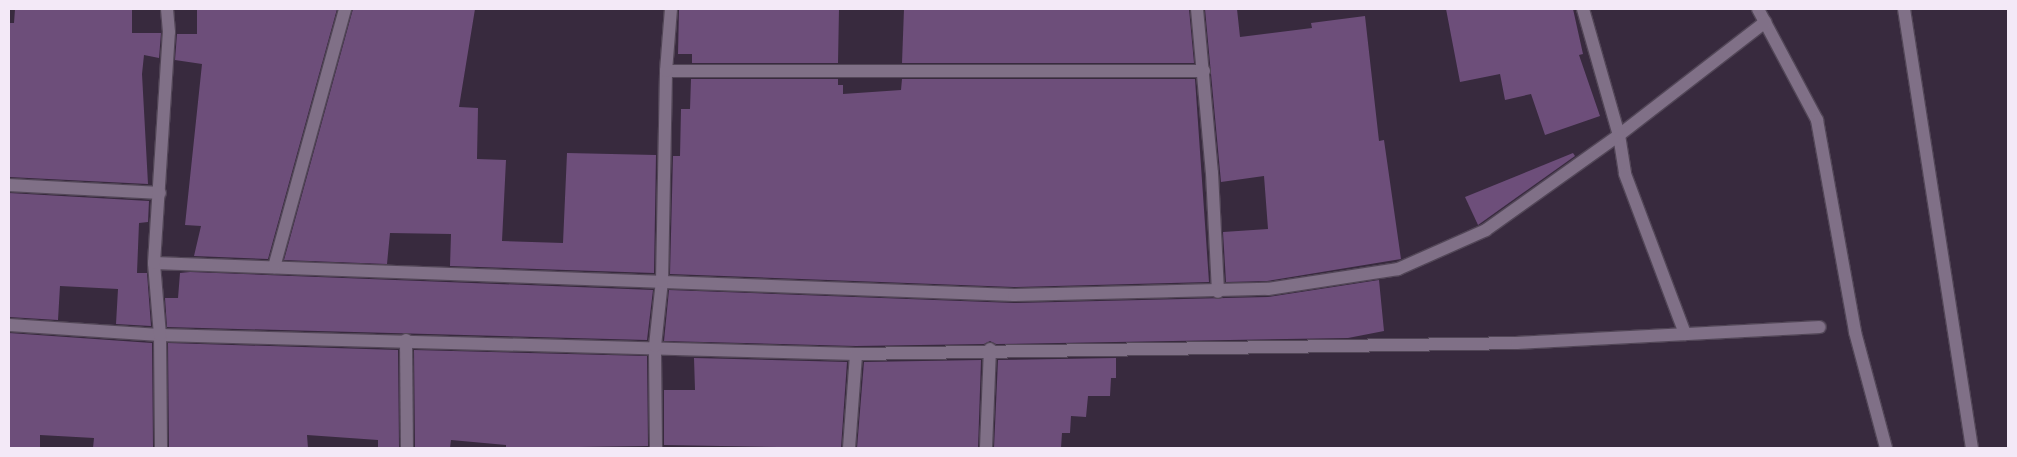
<!DOCTYPE html>
<html>
<head>
<meta charset="utf-8">
<style>
  body { margin:0 }
  #map { position:relative; width:2017px; height:457px; overflow:hidden; background:#382a3e; font-family:Montserrat,sans-serif }
  div>[style] { position:absolute }
  [style*='--x'] { left:calc(var(--x)*1px); top:calc(var(--y)*1px); width:calc(var(--w)*1px); rotate:calc(var(--a)*1deg) }
  .building>* { inset:0; background:#6d4e7a }
  .roads { filter:drop-shadow(1px 0 #524657) drop-shadow(-1px 0 #524657) drop-shadow(0 1px #524657) drop-shadow(0 -1px #524657) }
  .minor>* { height:12px; margin:-6px; padding:0 6px; transform-origin:6px; border-radius:6px; background:#807087 }
  span { translate:-50% -50%; white-space:nowrap; text-align:center; line-height:1.15; -webkit-text-stroke:5px #1c151f; paint-order:stroke }
  .frame { position:absolute; inset:0; border:10px solid #f3e9f7; pointer-events:none }
</style>
</head>
<body>
<div id="map">
  <div class="building">
    <div style="clip-path:polygon(15px 9px,132px 9px,132px 33px,161px 33px,159px 58px,144px 55px,142px 74px,148px 184px,9px 177px,9px 23px,14px 23px)"></div>
    <div style="clip-path:polygon(197px 9px,337px 9px,268px 259px,194px 256px,201px 226px,185px 225px,202px 64px,175px 60px,177px 34px,197px 34px)"></div>
    <div style="clip-path:polygon(353px 9px,475px 9px,459px 107px,478px 108px,477px 159px,506px 160px,502px 241px,563px 243px,567px 153px,656px 155px,654px 273px,450px 266px,451px 234px,390px 233px,387px 264px,284px 260px)"></div>
    <div style="clip-path:polygon(679px 9px,839px 9px,838px 63px,692px 63px,692px 54px,678px 54px)"></div>
    <div style="clip-path:polygon(904px 9px,1189px 9px,1194px 63px,902px 63px)"></div>
    <div style="clip-path:polygon(1205px 9px,1237px 9px,1240px 37px,1312px 28px,1311px 23px,1365px 16px,1379px 141px,1384px 140px,1401px 259px,1267px 281px,1226px 282px,1223px 232px,1268px 229px,1264px 176px,1221px 182px)"></div>
    <div style="clip-path:polygon(1446px 9px,1573px 9px,1583px 54px,1579px 55px,1600px 116px,1545px 135px,1531px 94px,1505px 100px,1500px 74px,1460px 82px)"></div>
    <div style="clip-path:polygon(691px 79px,838px 79px,838px 85px,843px 85px,843px 94px,901px 90px,902px 79px,1195px 79px,1209px 282px,1014px 287px,670px 274px,673px 156px,680px 156px,681px 109px,690px 109px)"></div>
    <div style="clip-path:polygon(1573px 153px,1575px 156px,1478px 225px,1465px 197px)"></div>
    <div style="clip-path:polygon(9px 193px,149px 201px,148px 222px,139px 223px,137px 273px,147px 273px,151px 326px,116px 324px,118px 289px,60px 286px,58px 320px,9px 317px)"></div>
    <div style="clip-path:polygon(180px 273px,190px 272px,653px 290px,647px 340px,167px 327px,165px 298px,178px 298px)"></div>
    <div style="clip-path:polygon(1379px 280px,1384px 331px,1348px 338px,996px 344px,990px 341px,984px 344px,856px 346px,664px 341px,669px 290px,1014px 303px,1268px 297px)"></div>
    <div style="clip-path:polygon(9px 333px,152px 343px,153px 448px,93px 448px,94px 438px,40px 435px,40px 448px,9px 448px)"></div>
    <div style="clip-path:polygon(168px 343px,398px 350px,399px 448px,378px 448px,378px 440px,307px 435px,308px 448px,169px 448px)"></div>
    <div style="clip-path:polygon(414px 350px,647px 356px,648px 446px,506px 448px,506px 445px,451px 440px,450px 448px,415px 448px)"></div>
    <div style="clip-path:polygon(694px 358px,847px 362px,841px 448px,664px 445px,664px 390px,695px 390px)"></div>
    <div style="clip-path:polygon(1116px 358px,1116px 378px,1111px 378px,1110px 396px,1088px 396px,1086px 417px,1071px 416px,1070px 433px,1062px 433px,1061px 448px,994px 448px,998px 360px)"></div>
    <div style="clip-path:polygon(981px 360px,978px 448px,857px 448px,864px 362px)"></div>
  </div>
  <div class="roads">
    <div class="minor">
      <div style="--x:1197;--y:9;--w:165;--a:84.8"></div>
      <div style="--x:1212;--y:173;--w:119;--a:87.1"></div>
      <div style="--x:1583;--y:9;--w:131;--a:74.1"></div>
      <div style="--x:1619;--y:135;--w:39;--a:81"></div>
      <div style="--x:1625;--y:174;--w:171;--a:69.4"></div>
      <div style="--x:1758;--y:9;--w:126;--a:62"></div>
      <div style="--x:1817;--y:120;--w:215;--a:79.8"></div>
      <div style="--x:1855;--y:332;--w:120;--a:75"></div>
      <div style="--x:1904;--y:9;--w:444;--a:81.2"></div>
      <div style="--x:666;--y:71;--w:538;--a:0"></div>
      <div style="--x:9;--y:185;--w:151;--a:3"></div>
      <div style="--x:154;--y:263;--w:861;--a:2.13"></div>
      <div style="--x:1014;--y:295;--w:254;--a:-1.4"></div>
      <div style="--x:1268;--y:289;--w:132;--a:-8.7"></div>
      <div style="--x:1398;--y:269;--w:96;--a:-23.9"></div>
      <div style="--x:1486;--y:230;--w:163;--a:-35.5"></div>
      <div style="--x:1619;--y:135;--w:185;--a:-37.7"></div>
      <div style="--x:274;--y:267;--w:268;--a:-74.6"></div>
      <div style="--x:9;--y:325;--w:151;--a:3.8"></div>
      <div style="--x:160;--y:335;--w:696;--a:1.56"></div>
      <div style="--x:856;--y:354;--w:661;--a:-0.95"></div>
      <div style="--x:1517;--y:343;--w:303;--a:-3"></div>
      <div style="--x:406;--y:340;--w:108;--a:89.5"></div>
      <div style="--x:161;--y:448;--w:113;--a:-90.5"></div>
      <div style="--x:160;--y:335;--w:72;--a:-94.8"></div>
      <div style="--x:154;--y:263;--w:231;--a:-86.3"></div>
      <div style="--x:169;--y:32;--w:23;--a:-95"></div>
      <div style="--x:656;--y:448;--w:102;--a:-90.6"></div>
      <div style="--x:655;--y:346;--w:65;--a:-83.9"></div>
      <div style="--x:662;--y:281;--w:210;--a:-88.9"></div>
      <div style="--x:666;--y:71;--w:62;--a:-85.4"></div>
      <div style="--x:849;--y:448;--w:94;--a:-85.7"></div>
      <div style="--x:986;--y:448;--w:99;--a:-87.7"></div>
    </div>
  </div>
  <div class="frame"></div>
</div>
</body>
</html>
